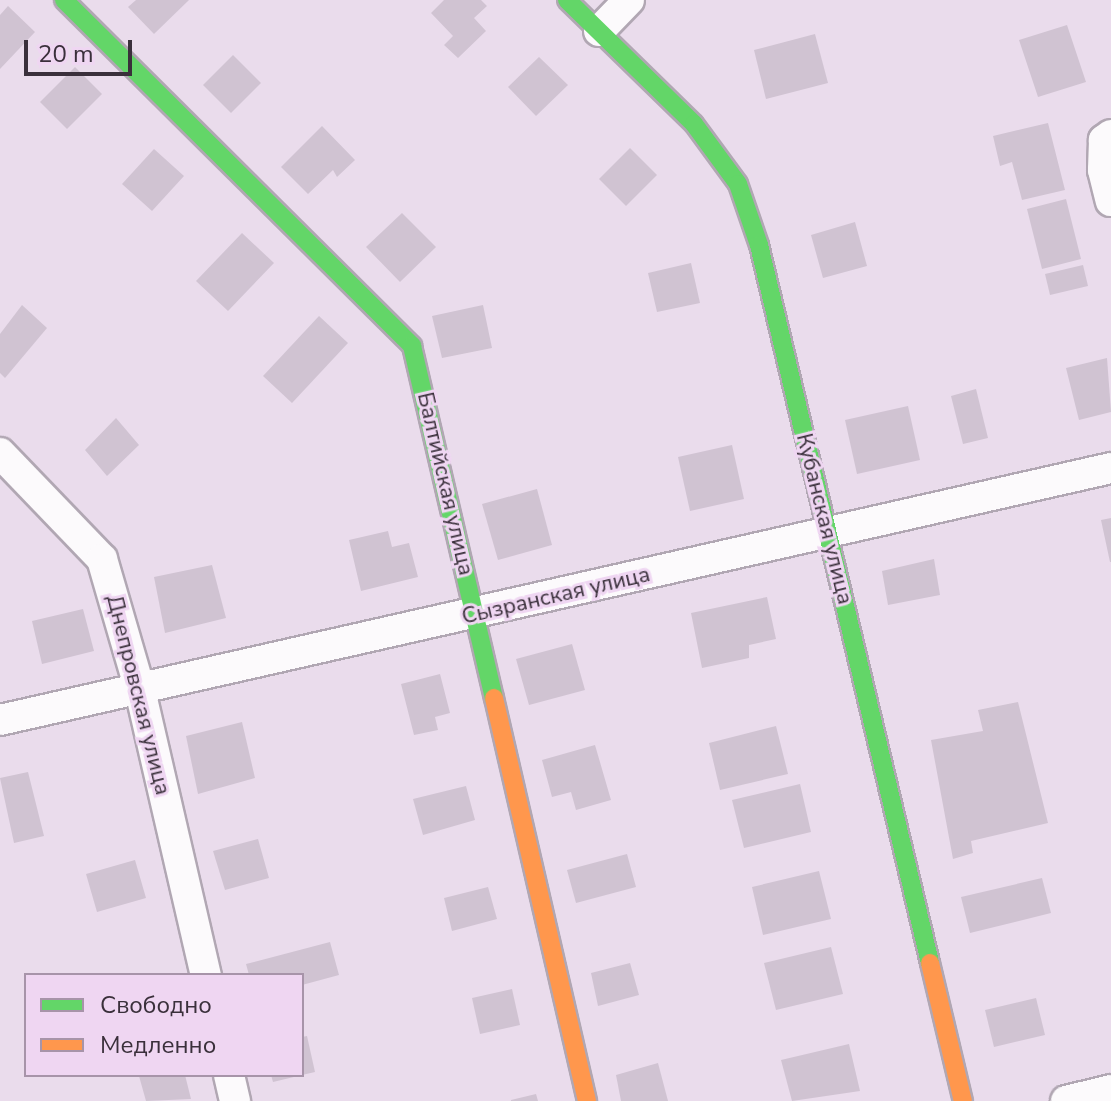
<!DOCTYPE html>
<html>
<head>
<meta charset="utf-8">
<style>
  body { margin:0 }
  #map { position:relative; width:1111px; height:1101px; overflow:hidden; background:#eadcec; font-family:"Nunito Sans",sans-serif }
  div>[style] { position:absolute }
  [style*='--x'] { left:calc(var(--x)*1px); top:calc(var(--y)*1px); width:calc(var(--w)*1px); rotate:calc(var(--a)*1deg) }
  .building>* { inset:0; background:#d0c3d2 }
  .roads { filter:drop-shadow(2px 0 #b1a7b3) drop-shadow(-2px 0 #b1a7b3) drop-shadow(0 2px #b1a7b3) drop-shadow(0 -2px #b1a7b3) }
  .street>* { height:30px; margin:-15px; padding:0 15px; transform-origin:15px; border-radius:15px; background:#fcfafc }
  .fast>* { height:18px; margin:-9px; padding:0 9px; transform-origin:9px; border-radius:9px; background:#63d668 }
  .slow>* { height:18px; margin:-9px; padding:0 9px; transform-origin:9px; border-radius:9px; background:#ff974d }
  span { translate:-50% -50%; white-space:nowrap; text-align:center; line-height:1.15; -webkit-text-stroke:6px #efd6f2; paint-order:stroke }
  .street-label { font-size:22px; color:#3a303b }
  .legend { position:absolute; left:24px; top:973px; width:280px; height:104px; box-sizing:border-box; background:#efd6f2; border:2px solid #a794a9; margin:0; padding:10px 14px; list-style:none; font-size:24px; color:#3a303b }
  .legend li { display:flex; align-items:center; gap:16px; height:40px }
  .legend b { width:40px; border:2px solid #a794a9 }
  .scale { position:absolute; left:24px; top:40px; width:108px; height:36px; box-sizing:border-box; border:4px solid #3a303b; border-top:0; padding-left:10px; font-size:24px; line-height:28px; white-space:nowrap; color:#3a303b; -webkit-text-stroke:6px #efd6f2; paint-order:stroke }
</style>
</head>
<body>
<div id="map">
  <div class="building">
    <div style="clip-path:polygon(136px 0,189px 0,154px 34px,128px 7px)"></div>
    <div style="clip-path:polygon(444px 0,481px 0,487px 6px,474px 18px,486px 31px,458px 58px,444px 45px,453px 36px,431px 13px)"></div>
    <div style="clip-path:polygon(8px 6px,35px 32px,0 69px,0 15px)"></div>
    <div style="clip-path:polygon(1067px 25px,1086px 82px,1038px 97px,1019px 40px)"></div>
    <div style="clip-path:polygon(815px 34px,828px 83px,766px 99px,754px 50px)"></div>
    <div style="clip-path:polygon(233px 55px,261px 83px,231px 113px,203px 85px)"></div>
    <div style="clip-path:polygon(539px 57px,568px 85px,536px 116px,508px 87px)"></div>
    <div style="clip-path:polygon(75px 67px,102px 94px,67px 129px,40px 102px)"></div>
    <div style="clip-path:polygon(1048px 123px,1065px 190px,1022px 200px,1012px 162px,1000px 166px,993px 136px)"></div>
    <div style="clip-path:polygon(322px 126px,355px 160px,337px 177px,333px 170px,308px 194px,281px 167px)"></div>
    <div style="clip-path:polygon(630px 148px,657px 175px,626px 206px,599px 179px)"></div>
    <div style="clip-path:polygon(154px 149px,184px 176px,152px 211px,122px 184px)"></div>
    <div style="clip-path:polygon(1066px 199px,1081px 259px,1042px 269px,1027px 209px)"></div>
    <div style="clip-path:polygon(402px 213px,436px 247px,400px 282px,366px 247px)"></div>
    <div style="clip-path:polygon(855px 222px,867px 266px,823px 278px,811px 235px)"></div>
    <div style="clip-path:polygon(242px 233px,274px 263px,228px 311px,196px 281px)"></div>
    <div style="clip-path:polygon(691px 263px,700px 303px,657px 312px,648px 273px)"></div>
    <div style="clip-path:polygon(1083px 265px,1088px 286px,1050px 295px,1045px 274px)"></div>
    <div style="clip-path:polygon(22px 305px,47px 328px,5px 378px,0 373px,0 334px)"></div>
    <div style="clip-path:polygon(483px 305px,492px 348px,442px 358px,432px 316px)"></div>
    <div style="clip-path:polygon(319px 316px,348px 343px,292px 403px,263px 376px)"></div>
    <div style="clip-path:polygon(1107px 358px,1111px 412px,1079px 420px,1066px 368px)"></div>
    <div style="clip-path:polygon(976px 389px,988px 438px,963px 444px,951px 396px)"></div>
    <div style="clip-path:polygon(908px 406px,920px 460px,857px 474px,845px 420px)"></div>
    <div style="clip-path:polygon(116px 418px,139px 445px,107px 476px,85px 450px)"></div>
    <div style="clip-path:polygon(732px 445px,744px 499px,690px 511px,678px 457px)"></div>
    <div style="clip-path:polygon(537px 489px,552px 545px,498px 560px,482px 504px)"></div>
    <div style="clip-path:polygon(1111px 518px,1111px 562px,1110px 562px,1101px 520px)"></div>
    <div style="clip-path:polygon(388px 531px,392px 547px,409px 543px,418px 577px,361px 591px,349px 540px)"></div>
    <div style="clip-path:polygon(934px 559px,940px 595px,888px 605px,882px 571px)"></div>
    <div style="clip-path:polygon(212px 565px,226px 618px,165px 633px,154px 577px)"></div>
    <div style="clip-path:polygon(767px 597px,776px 639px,749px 645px,749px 658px,702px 668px,691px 613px)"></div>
    <div style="clip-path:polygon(83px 609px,94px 651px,42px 664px,32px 621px)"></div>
    <div style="clip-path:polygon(572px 644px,585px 690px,529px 705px,516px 659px)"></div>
    <div style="clip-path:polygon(440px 674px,450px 713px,435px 717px,438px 730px,414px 735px,401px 684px)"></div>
    <div style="clip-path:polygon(1018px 702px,1048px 823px,971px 841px,973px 853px,953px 859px,931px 740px,983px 731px,978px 710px)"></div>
    <div style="clip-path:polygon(242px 722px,255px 778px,198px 794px,186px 736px)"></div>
    <div style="clip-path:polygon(776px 726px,788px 774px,720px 790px,709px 743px)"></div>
    <div style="clip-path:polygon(595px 745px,611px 800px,576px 810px,571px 792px,552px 797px,542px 760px)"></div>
    <div style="clip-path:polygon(28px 772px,44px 836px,14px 843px,0 778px)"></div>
    <div style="clip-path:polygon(800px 784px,811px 832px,744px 848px,732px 800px)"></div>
    <div style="clip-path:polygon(466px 786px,475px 820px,423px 835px,413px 799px)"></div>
    <div style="clip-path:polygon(258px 839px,269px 878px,225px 890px,213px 851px)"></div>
    <div style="clip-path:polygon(627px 854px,636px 887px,576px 903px,567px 870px)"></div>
    <div style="clip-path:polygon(135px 860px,146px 898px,97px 912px,86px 874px)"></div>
    <div style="clip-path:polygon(819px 871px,831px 919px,763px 935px,752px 887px)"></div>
    <div style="clip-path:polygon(1042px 878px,1051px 913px,970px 933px,961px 897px)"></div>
    <div style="clip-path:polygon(488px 887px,497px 919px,452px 931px,444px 898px)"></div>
    <div style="clip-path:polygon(330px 942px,339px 975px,302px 985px,302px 975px,249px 975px,246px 964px)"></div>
    <div style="clip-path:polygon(831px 947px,843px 994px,776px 1010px,764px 963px)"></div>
    <div style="clip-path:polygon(630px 963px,639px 995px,598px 1006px,591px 973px)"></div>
    <div style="clip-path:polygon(512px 989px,520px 1025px,480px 1034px,472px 998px)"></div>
    <div style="clip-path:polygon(1036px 998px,1045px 1035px,994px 1047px,985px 1010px)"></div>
    <div style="clip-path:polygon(307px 1036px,315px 1072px,302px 1075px,302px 1037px)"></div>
    <div style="clip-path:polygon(849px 1044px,860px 1091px,792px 1101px,781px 1060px)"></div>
    <div style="clip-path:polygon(658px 1063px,668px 1101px,621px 1101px,616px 1075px)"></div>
    <div style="clip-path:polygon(185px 1075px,191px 1099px,146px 1101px,139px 1076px)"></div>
    <div style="clip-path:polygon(271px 1075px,297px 1075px,298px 1076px,273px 1082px)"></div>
    <div style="clip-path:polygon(536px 1094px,538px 1101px,511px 1101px,511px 1100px)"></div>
  </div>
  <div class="roads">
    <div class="street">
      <div style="--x:599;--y:31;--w:43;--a:-45.9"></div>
      <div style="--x:1111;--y:135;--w:9;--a:144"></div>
      <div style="--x:1104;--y:140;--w:30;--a:92"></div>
      <div style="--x:1103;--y:170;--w:32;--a:76"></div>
      <div style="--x:0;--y:453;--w:147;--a:46.1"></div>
      <div style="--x:102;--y:559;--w:136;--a:73.8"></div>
      <div style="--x:140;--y:690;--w:293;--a:77"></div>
      <div style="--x:0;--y:720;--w:1139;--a:-12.78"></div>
      <div style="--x:229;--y:1075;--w:27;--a:77"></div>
      <div style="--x:1066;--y:1101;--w:46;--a:-13.7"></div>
    </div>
    <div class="fast">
      <div style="--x:64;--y:0;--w:491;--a:44.8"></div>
      <div style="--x:412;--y:346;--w:361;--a:76.9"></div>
      <div style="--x:567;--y:0;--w:177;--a:44.3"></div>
      <div style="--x:694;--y:124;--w:74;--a:53.7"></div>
      <div style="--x:738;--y:184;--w:65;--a:71"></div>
      <div style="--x:759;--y:245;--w:738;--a:76.6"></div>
    </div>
    <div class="slow">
      <div style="--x:494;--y:698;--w:414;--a:77"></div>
      <div style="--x:930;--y:963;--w:142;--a:76.6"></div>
    </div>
  </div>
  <div class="street-label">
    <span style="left:445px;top:484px;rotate:77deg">Балтийская улица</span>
    <span style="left:824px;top:519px;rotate:76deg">Кубанская улица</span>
    <span style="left:556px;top:596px;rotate:-13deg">Сызранская улица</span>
    <span style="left:138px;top:695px;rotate:76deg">Днепровская улица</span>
  </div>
  <ul class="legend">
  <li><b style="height:10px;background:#63d668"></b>Свободно</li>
  <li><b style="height:10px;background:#ff974d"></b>Медленно</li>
  </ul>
  <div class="scale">20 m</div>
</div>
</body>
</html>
